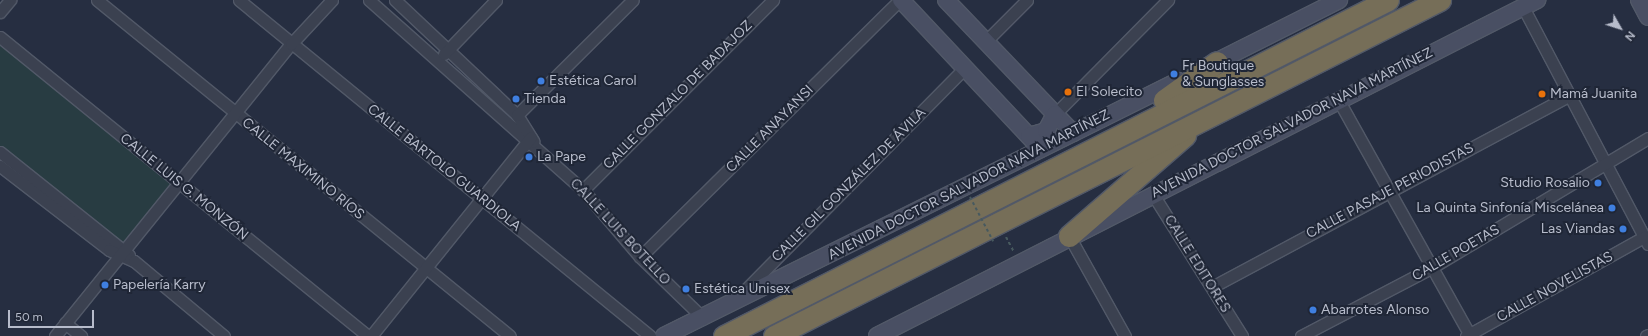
<!DOCTYPE html>
<html>
<head>
<meta charset="utf-8">
<style>
  body { margin:0 }
  #map { position:relative; width:1648px; height:336px; overflow:hidden; background:#262e41; font-family:Figtree,sans-serif }
  div>[style] { position:absolute }
  [style*='--x'] { left:calc(var(--x)*1px); top:calc(var(--y)*1px); width:calc(var(--w)*1px); rotate:calc(var(--a)*1deg) }
  .green>* { inset:0; background:#283c42 }
  .path>* { height:2px; margin-top:-1px; transform-origin:0; background:repeating-linear-gradient(90deg,#47595e 0 3px,transparent 0 6px) }
  .roads { filter:drop-shadow(1px 0 #525968) drop-shadow(-1px 0 #525968) drop-shadow(0 1px #525968) drop-shadow(0 -1px #525968) }
  .street>* { height:11px; margin:-5.5px; padding:0 5.5px; transform-origin:5.5px; border-radius:5.5px; background:#3b4150 }
  .secondary>* { height:16px; margin:-8px; padding:0 8px; transform-origin:8px; border-radius:8px; background:#494f63 }
  .highway>* { height:21px; margin:-10.5px; padding:0 10.5px; transform-origin:10.5px; border-radius:10.5px; background:#766e58 }
  .path-bridge>* { height:2px; margin-top:-1px; transform-origin:0; background:repeating-linear-gradient(90deg,#47595e 0 3px,transparent 0 6px) }
  .dots>* { width:11px; height:11px; translate:-50% -50%; box-sizing:border-box; border:2px solid #1f2636; border-radius:50% }
  span { translate:-50% -50%; white-space:nowrap; text-align:center; line-height:1.15; -webkit-text-stroke:4px #1f2636; paint-order:stroke }
  .poi-label { font-size:14px; color:#b7bccb }
  .left { translate:0 -50%; text-align:left }
  .right { translate:-100% -50%; text-align:right }
  .street-label { font-size:14px; color:#b7bccb }
  .north { position:absolute; left:1600px; top:8px; width:40px; height:40px; -webkit-text-stroke:3px #1f2636; paint-order:stroke; rotate:129deg; font-size:11px; font-weight:700; line-height:16px; text-align:center; color:#b7bccb }
  .north::after { content:''; display:block; margin:auto; width:14px; height:18px; background:#b7bccb; clip-path:polygon(50% 0,100% 100%,50% 72%,0 100%) }
  .scale { position:absolute; left:8px; top:310px; width:86px; height:18px; box-sizing:border-box; border:2px solid #b7bccb; border-top:0; padding-left:5px; font-size:12px; line-height:14px; white-space:nowrap; color:#b7bccb; -webkit-text-stroke:3px #1f2636; paint-order:stroke }
</style>
</head>
<body>
<div id="map">
  <div class="green">
    <div style="clip-path:polygon(0 41px,177px 183px,124px 249px,0 148px)"></div>
  </div>
  <div class="path">
    <div style="--x:1006;--y:237;--w:17;--a:62"></div>
  </div>
  <div class="roads">
    <div class="street">
      <div style="--x:97;--y:0;--w:532;--a:39.13"></div>
      <div style="--x:239;--y:0;--w:531;--a:39.27"></div>
      <div style="--x:369;--y:0;--w:286;--a:41.6"></div>
      <div style="--x:583;--y:190;--w:88;--a:49.6"></div>
      <div style="--x:640;--y:257;--w:88;--a:44.1"></div>
      <div style="--x:395;--y:0;--w:168;--a:43.3"></div>
      <div style="--x:517;--y:115;--w:31;--a:58"></div>
      <div style="--x:1523;--y:7;--w:268;--a:62.2"></div>
      <div style="--x:0;--y:12;--w:16;--a:-50"></div>
      <div style="--x:0;--y:37;--w:474;--a:39.1"></div>
      <div style="--x:986;--y:41;--w:58;--a:-45"></div>
      <div style="--x:444;--y:54;--w:75;--a:-46.1"></div>
      <div style="--x:1339;--y:101;--w:267;--a:60.8"></div>
      <div style="--x:1055;--y:114;--w:161;--a:-45.3"></div>
      <div style="--x:517;--y:115;--w:163;--a:-44.8"></div>
      <div style="--x:0;--y:152;--w:165;--a:38.6"></div>
      <div style="--x:0;--y:166;--w:138;--a:37.6"></div>
      <div style="--x:109;--y:250;--w:27;--a:24"></div>
      <div style="--x:134;--y:261;--w:117;--a:39.8"></div>
      <div style="--x:583;--y:190;--w:269;--a:-45"></div>
      <div style="--x:1152;--y:193;--w:169;--a:57.8"></div>
      <div style="--x:1069;--y:236;--w:115;--a:60.8"></div>
      <div style="--x:640;--y:257;--w:366;--a:-44.7"></div>
      <div style="--x:1212;--y:287;--w:404;--a:-28.2"></div>
      <div style="--x:742;--y:293;--w:317;--a:-45.3"></div>
      <div style="--x:65;--y:323;--w:21;--a:39"></div>
      <div style="--x:55;--y:336;--w:375;--a:-51.1"></div>
      <div style="--x:291;--y:44;--w:60;--a:-47"></div>
      <div style="--x:371;--y:336;--w:255;--a:-51.2"></div>
      <div style="--x:1301;--y:336;--w:147;--a:-27.6"></div>
      <div style="--x:1431;--y:268;--w:253;--a:-30.9"></div>
      <div style="--x:1466;--y:336;--w:204;--a:-29.1"></div>
      <div style="--x:1646;--y:336;--w:2;--a:-27"></div>
    </div>
    <div class="secondary">
      <div style="--x:901;--y:0;--w:204;--a:46.8"></div>
      <div style="--x:946;--y:0;--w:184;--a:46.3"></div>
      <div style="--x:1639;--y:0;--w:19;--a:62"></div>
      <div style="--x:1206;--y:67;--w:149;--a:-26.7"></div>
      <div style="--x:1029;--y:136;--w:18;--a:-16"></div>
      <div style="--x:1046;--y:131;--w:19;--a:-62"></div>
      <div style="--x:664;--y:336;--w:574;--a:-26.39"></div>
      <div style="--x:877;--y:336;--w:741;--a:-26.98"></div>
    </div>
    <div class="highway">
      <div style="--x:1164;--y:100;--w:65;--a:-35.6"></div>
      <div style="--x:1069;--y:236;--w:154;--a:-41"></div>
      <div style="--x:724;--y:336;--w:744;--a:-26.84"></div>
      <div style="--x:774;--y:336;--w:746;--a:-26.77"></div>
    </div>
  </div>
  <div class="path-bridge">
    <div style="--x:970;--y:197;--w:50;--a:62.4"></div>
  </div>
  <div class="dots">
    <div style="left:1174px;top:74px;background:#3f7fe0"></div>
    <div style="left:541px;top:81px;background:#3f7fe0"></div>
    <div style="left:1068px;top:92px;background:#e8710a"></div>
    <div style="left:1542px;top:94px;background:#e8710a"></div>
    <div style="left:516px;top:99px;background:#3f7fe0"></div>
    <div style="left:529px;top:157px;background:#3f7fe0"></div>
    <div style="left:1598px;top:183px;background:#3f7fe0"></div>
    <div style="left:1612px;top:208px;background:#3f7fe0"></div>
    <div style="left:1623px;top:229px;background:#3f7fe0"></div>
    <div style="left:105px;top:285px;background:#3f7fe0"></div>
    <div style="left:686px;top:289px;background:#3f7fe0"></div>
    <div style="left:1313px;top:310px;background:#3f7fe0"></div>
  </div>
  <div class="poi-label">
    <span class="left" style="left:1182px;top:74px">Fr Boutique<br>&amp; Sunglasses</span>
    <span class="left" style="left:549px;top:81px">Estética Carol</span>
    <span class="left" style="left:1076px;top:92px">El Solecito</span>
    <span class="left" style="left:1550px;top:94px">Mamá Juanita</span>
    <span class="left" style="left:524px;top:99px">Tienda</span>
    <span class="left" style="left:537px;top:157px">La Pape</span>
    <span class="right" style="left:1590px;top:183px">Studio Rosalio</span>
    <span class="right" style="left:1604px;top:208px">La Quinta Sinfonía Miscelánea</span>
    <span class="right" style="left:1615px;top:229px">Las Viandas</span>
    <span class="left" style="left:113px;top:285px">Papelería Karry</span>
    <span class="left" style="left:694px;top:289px">Estética Unisex</span>
    <span class="left" style="left:1321px;top:310px">Abarrotes Alonso</span>
  </div>
  <div class="street-label">
    <span style="left:678px;top:95px;rotate:-45deg">CALLE GONZALO DE BADAJOZ</span>
    <span style="left:1292px;top:123px;rotate:-27deg">AVENIDA DOCTOR SALVADOR NAVA MARTÍNEZ</span>
    <span style="left:770px;top:129px;rotate:-45deg">CALLE ANAYANSI</span>
    <span style="left:444px;top:168px;rotate:39deg">CALLE BARTOLO GUARDIOLA</span>
    <span style="left:303px;top:169px;rotate:39deg">CALLE MAXIMINO RÍOS</span>
    <span style="left:849px;top:185px;rotate:-45deg">CALLE GIL GONZÁLEZ DE ÁVILA</span>
    <span style="left:969px;top:185px;rotate:-27deg">AVENIDA DOCTOR SALVADOR NAVA MARTÍNEZ</span>
    <span style="left:184px;top:187px;rotate:39deg">CALLE LUIS G. MONZÓN</span>
    <span style="left:1390px;top:191px;rotate:-28deg">CALLE PASAJE PERIODISTAS</span>
    <span style="left:620px;top:232px;rotate:47deg">CALLE LUIS BOTELLO</span>
    <span style="left:1456px;top:253px;rotate:-30deg">CALLE POETAS</span>
    <span style="left:1197px;top:264px;rotate:58deg">CALLE EDITORES</span>
    <span style="left:1555px;top:287px;rotate:-29deg">CALLE NOVELISTAS</span>
  </div>
  <div class="north">N</div>
  <div class="scale">50 m</div>
</div>
</body>
</html>
